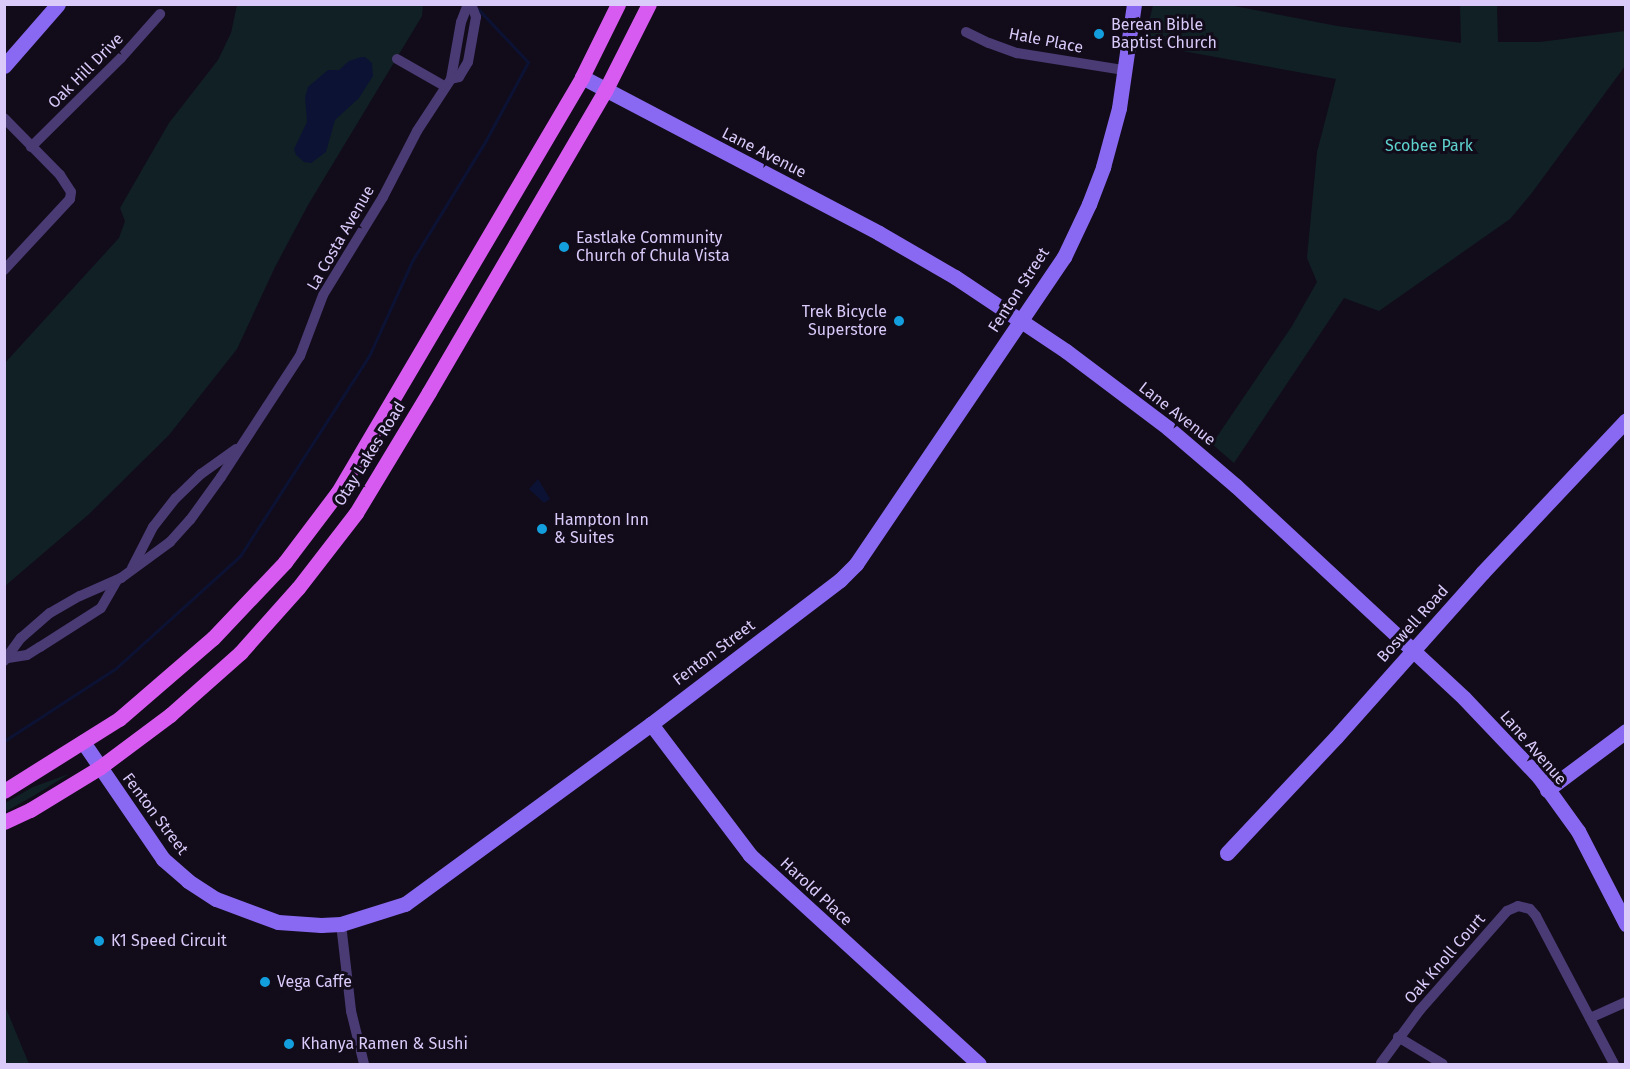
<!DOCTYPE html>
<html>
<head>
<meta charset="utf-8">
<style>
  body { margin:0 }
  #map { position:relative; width:1630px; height:1069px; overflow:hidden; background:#120c1a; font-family:"Fira Sans",sans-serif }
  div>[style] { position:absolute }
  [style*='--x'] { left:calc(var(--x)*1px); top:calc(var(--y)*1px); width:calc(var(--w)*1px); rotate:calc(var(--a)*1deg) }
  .green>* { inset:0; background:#102024 }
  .water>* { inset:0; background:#0c1234 }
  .stream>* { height:3px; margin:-1.5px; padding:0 1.5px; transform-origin:1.5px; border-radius:1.5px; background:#0c1234 }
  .street>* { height:10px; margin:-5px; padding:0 5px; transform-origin:5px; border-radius:5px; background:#4a3b75 }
  .secondary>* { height:15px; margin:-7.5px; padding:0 7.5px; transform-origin:7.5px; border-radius:7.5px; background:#8a69f2 }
  .primary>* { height:15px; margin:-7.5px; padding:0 7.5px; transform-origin:7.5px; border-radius:7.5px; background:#d85bf1 }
  .dots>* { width:16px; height:16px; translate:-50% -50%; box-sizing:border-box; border:3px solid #120c1a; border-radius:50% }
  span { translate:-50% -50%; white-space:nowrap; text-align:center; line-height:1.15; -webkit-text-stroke:6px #120c1a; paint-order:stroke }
  .poi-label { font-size:16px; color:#dacafa }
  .left { translate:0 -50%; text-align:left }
  .right { translate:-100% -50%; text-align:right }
  .street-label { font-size:16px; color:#dacafa }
  .park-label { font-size:16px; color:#5ed3ce }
  .frame { position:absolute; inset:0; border:6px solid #dacafa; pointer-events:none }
</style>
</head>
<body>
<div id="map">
  <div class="green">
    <div style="clip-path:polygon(1497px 4px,1498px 42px,1540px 42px,1625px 31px,1625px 66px,1531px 194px,1510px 219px,1379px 311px,1344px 298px,1234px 463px,1212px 444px,1292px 326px,1317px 282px,1307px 258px,1317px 152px,1336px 79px,1144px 44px,1153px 5px,1229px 5px,1337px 26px,1461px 43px,1460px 5px)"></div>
    <div style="clip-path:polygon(237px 5px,423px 5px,422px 16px,308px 205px,275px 267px,237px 349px,169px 435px,88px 515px,5px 586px,4px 364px,119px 238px,125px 221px,120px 208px,169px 123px,218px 60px,231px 33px)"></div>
    <div style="clip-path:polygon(69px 774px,35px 795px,5px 812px,5px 803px,33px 787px)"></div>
    <div style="clip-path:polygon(5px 1006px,29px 1064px,5px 1064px)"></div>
  </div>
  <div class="water">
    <div style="clip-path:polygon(361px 57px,365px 57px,372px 63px,373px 76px,359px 98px,335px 120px,326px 152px,311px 163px,304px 162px,296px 155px,294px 149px,307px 122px,305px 97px,308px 87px,328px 70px,339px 70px,349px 61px)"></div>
    <div style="clip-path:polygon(538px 479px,550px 499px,544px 503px,529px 489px)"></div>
  </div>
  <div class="stream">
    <div style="--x:4;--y:741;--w:132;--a:-33"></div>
    <div style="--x:115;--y:669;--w:169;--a:-42.1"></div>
    <div style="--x:240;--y:556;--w:238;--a:-57.2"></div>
    <div style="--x:369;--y:356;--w:104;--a:-65.6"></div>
    <div style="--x:412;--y:261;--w:140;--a:-58.5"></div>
    <div style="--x:485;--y:142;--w:91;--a:-61.7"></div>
    <div style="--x:528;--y:62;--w:73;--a:-133.3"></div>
  </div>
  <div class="street">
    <div style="--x:468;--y:4;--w:19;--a:111"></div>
    <div style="--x:461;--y:22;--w:58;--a:100"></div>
    <div style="--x:451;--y:79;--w:8;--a:-14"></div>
    <div style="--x:459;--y:77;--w:17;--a:-59"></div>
    <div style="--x:468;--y:62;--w:46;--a:-79.9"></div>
    <div style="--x:476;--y:17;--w:14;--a:-111"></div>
    <div style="--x:966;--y:32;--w:25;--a:26"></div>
    <div style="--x:989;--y:43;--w:30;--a:20"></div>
    <div style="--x:1017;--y:53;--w:107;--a:9.1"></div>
    <div style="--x:397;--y:59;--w:56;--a:29.7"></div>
    <div style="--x:4;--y:118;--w:80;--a:45.5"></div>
    <div style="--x:60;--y:175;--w:20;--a:57"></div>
    <div style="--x:71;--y:192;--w:7;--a:98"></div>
    <div style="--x:70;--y:199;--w:97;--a:132.9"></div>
    <div style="--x:31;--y:147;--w:127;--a:-44.7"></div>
    <div style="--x:121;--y:58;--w:59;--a:-48.4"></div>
    <div style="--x:132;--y:568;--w:46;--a:-62.9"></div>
    <div style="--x:153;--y:527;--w:37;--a:-52"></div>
    <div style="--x:176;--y:498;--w:35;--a:-44"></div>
    <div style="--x:201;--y:474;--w:43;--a:-35.5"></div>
    <div style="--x:8;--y:658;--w:19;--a:-9"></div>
    <div style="--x:27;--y:655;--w:15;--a:-32"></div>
    <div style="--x:40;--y:647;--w:72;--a:-32.6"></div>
    <div style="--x:101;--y:608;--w:32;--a:-60"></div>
    <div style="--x:4;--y:661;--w:29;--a:-54"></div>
    <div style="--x:21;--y:638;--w:38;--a:-41"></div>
    <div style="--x:50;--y:613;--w:34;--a:-30"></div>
    <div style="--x:80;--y:596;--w:45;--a:-23.7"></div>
    <div style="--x:121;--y:578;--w:61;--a:-36.3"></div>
    <div style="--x:170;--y:542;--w:30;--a:-48"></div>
    <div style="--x:190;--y:520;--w:53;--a:-54.2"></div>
    <div style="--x:221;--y:477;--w:145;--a:-56.9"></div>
    <div style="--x:300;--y:356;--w:65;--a:-69.3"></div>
    <div style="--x:323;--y:295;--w:115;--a:-58.5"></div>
    <div style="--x:383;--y:197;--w:74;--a:-62.7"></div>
    <div style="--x:417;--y:131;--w:62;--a:-56.8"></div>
    <div style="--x:341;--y:924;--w:88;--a:83.4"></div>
    <div style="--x:351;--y:1011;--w:55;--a:76.2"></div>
    <div style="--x:1590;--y:1018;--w:39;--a:-24"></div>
    <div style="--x:1398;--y:1037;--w:52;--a:31"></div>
    <div style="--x:1381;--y:1063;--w:66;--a:-53.7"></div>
    <div style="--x:1420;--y:1010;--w:132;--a:-48.7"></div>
    <div style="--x:1507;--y:911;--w:12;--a:-24"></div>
    <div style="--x:1518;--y:906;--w:12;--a:14"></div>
    <div style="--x:1530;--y:909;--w:9;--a:49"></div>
    <div style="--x:1536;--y:916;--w:167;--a:62.2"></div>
  </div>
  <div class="secondary">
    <div style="--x:4;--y:66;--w:82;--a:-48.9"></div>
    <div style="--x:582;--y:77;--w:335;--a:27.7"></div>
    <div style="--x:879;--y:233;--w:88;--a:30.1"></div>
    <div style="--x:955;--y:277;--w:133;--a:33.7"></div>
    <div style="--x:1066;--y:351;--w:128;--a:37"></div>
    <div style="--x:1168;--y:428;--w:89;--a:40.5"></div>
    <div style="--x:1236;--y:486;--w:311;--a:42.9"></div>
    <div style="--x:1464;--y:698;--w:109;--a:46.5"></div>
    <div style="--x:1539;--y:777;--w:67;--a:54.2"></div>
    <div style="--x:1578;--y:831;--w:105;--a:62.7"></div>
    <div style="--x:651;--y:724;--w:164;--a:52.9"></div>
    <div style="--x:750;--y:855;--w:310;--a:42.4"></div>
    <div style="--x:83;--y:742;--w:142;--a:55.6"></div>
    <div style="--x:163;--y:859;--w:33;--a:41"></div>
    <div style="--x:188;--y:881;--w:33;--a:33"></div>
    <div style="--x:216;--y:899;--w:66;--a:20.4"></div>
    <div style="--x:278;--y:922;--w:43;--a:4"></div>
    <div style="--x:321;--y:925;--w:20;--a:-3"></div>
    <div style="--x:341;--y:924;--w:67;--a:-17.4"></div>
    <div style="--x:405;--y:904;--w:305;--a:-36.2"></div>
    <div style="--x:651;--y:724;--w:238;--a:-37.3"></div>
    <div style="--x:840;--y:580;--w:23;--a:-45"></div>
    <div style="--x:856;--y:564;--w:371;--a:-55.9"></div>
    <div style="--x:1064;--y:257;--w:59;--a:-64.7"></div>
    <div style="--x:1089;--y:204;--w:40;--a:-69"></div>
    <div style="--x:1103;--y:167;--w:61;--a:-74.8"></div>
    <div style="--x:1119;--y:108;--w:105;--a:-81.8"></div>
    <div style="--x:1547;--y:790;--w:99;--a:-36.8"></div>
    <div style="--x:1227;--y:853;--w:159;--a:-46.8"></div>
    <div style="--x:1336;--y:737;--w:220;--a:-48.3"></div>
    <div style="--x:1482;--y:573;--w:210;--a:-46.7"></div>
  </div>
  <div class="primary">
    <div style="--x:4;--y:791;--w:136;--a:-32.1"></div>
    <div style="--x:119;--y:719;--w:124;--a:-40.8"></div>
    <div style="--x:213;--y:638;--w:105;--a:-46.5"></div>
    <div style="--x:285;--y:562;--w:88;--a:-52.9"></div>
    <div style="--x:338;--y:492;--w:481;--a:-59.5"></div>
    <div style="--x:582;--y:77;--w:81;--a:-63.7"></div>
    <div style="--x:4;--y:822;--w:29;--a:-25"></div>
    <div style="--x:30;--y:810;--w:81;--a:-31.3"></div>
    <div style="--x:99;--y:768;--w:89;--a:-36.7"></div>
    <div style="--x:170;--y:715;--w:94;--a:-41.5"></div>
    <div style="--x:240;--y:653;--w:87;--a:-48.3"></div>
    <div style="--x:298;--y:588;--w:95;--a:-52.3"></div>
    <div style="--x:356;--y:513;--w:141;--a:-58.9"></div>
    <div style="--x:429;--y:392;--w:349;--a:-59.7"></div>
    <div style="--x:605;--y:91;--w:97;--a:-63.2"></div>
  </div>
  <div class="dots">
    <div style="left:1099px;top:34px;background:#139fde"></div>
    <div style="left:564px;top:247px;background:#139fde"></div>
    <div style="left:899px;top:321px;background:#139fde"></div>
    <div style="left:542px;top:529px;background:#139fde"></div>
    <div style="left:99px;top:941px;background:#139fde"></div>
    <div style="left:265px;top:982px;background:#139fde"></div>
    <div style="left:289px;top:1044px;background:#139fde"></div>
  </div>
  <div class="poi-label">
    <span class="left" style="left:1111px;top:34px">Berean Bible<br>Baptist Church</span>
    <span class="left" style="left:576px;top:247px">Eastlake Community<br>Church of Chula Vista</span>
    <span class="right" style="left:887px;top:321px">Trek Bicycle<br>Superstore</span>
    <span class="left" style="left:554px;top:529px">Hampton Inn<br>&amp; Suites</span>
    <span class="left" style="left:111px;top:941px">K1 Speed Circuit</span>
    <span class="left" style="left:277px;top:982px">Vega Caffe</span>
    <span class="left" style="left:301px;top:1044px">Khanya Ramen &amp; Sushi</span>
  </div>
  <div class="street-label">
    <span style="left:1046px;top:41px;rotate:11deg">Hale Place</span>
    <span style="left:86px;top:71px;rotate:-45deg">Oak Hill Drive</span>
    <span style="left:764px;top:153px;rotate:27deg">Lane Avenue</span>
    <span style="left:341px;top:238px;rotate:-60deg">La Costa Avenue</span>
    <span style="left:1019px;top:290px;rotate:-57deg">Fenton Street</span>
    <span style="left:1177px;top:414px;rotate:38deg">Lane Avenue</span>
    <span style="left:370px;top:454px;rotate:-58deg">Otay Lakes Road</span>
    <span style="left:1413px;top:624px;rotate:-48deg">Boswell Road</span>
    <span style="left:714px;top:653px;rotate:-37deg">Fenton Street</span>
    <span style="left:1533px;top:748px;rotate:49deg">Lane Avenue</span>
    <span style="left:155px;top:814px;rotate:53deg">Fenton Street</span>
    <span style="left:816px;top:892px;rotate:43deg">Harold Place</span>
    <span style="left:1445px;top:959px;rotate:-49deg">Oak Knoll Court</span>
  </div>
  <div class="park-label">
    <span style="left:1429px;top:146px">Scobee Park</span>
  </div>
  <div class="frame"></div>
</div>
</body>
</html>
